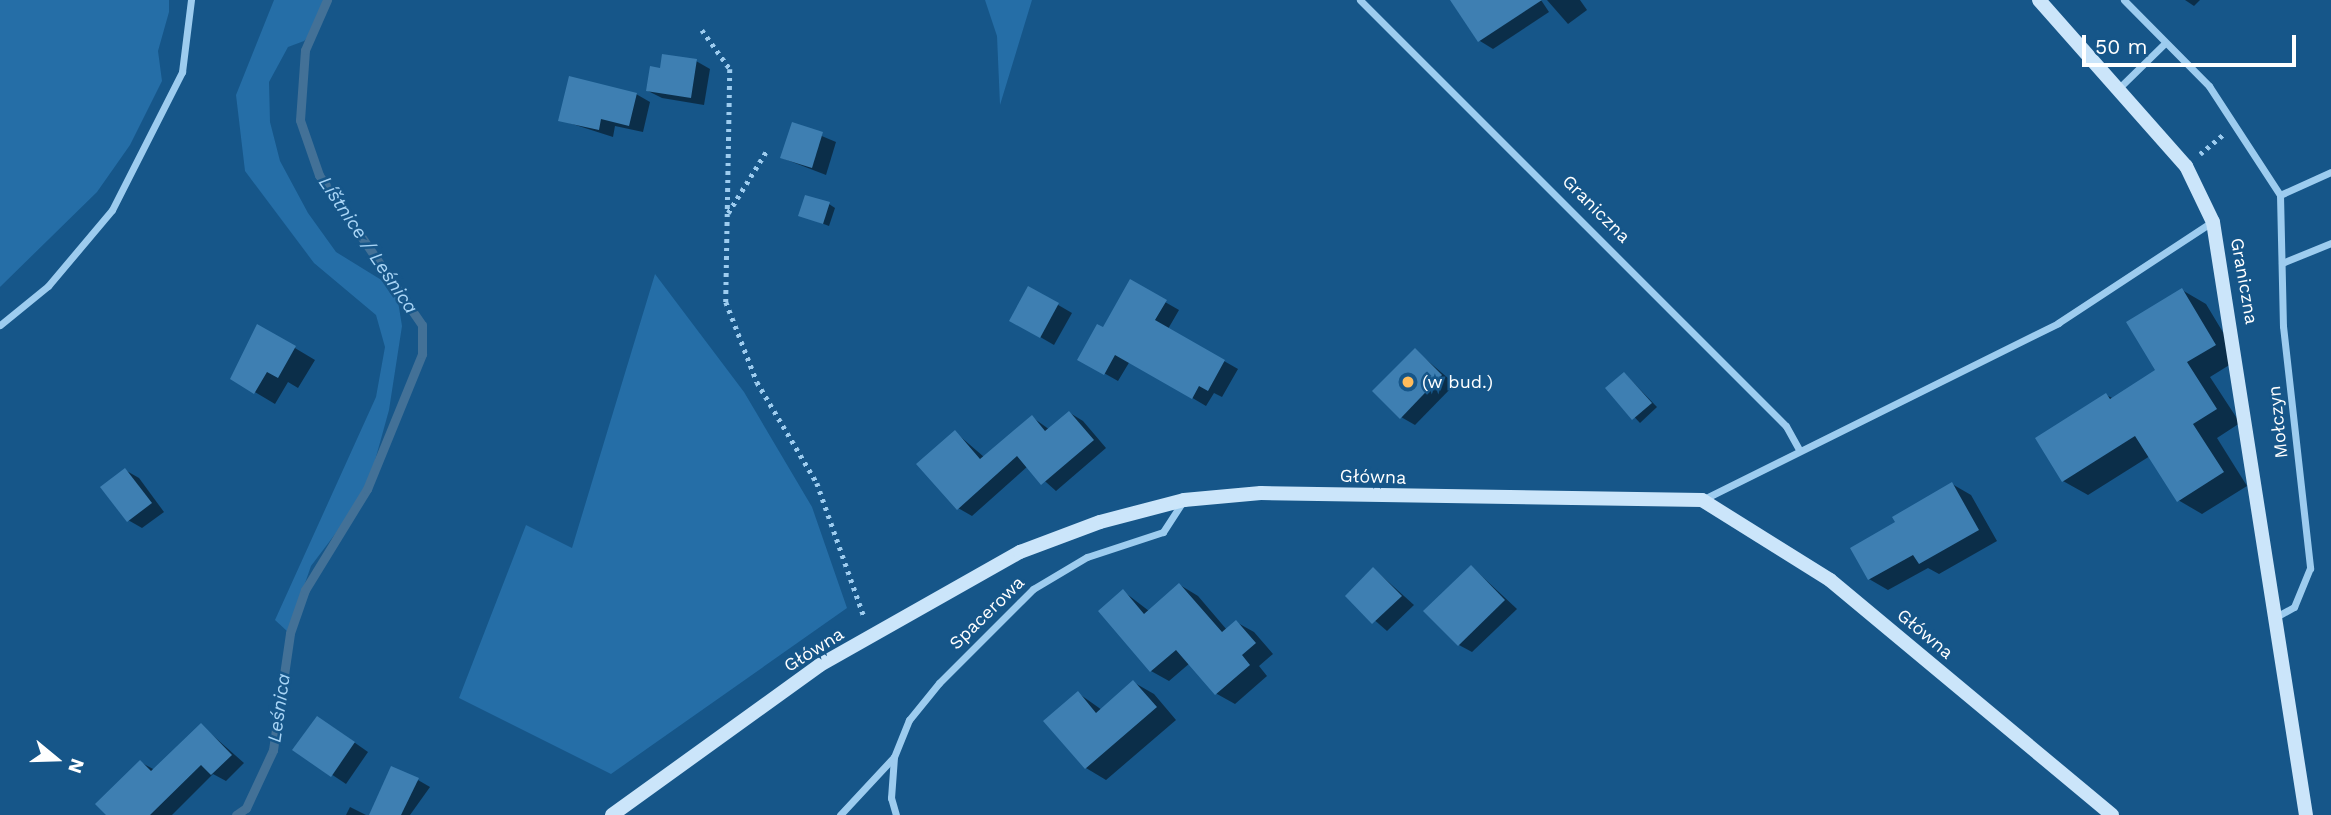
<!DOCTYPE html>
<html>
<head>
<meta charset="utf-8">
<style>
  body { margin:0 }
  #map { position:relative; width:2331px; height:815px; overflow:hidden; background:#165689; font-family:"Work Sans",sans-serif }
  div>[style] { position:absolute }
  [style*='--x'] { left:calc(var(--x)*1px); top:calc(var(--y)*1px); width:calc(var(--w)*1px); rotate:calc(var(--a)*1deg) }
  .green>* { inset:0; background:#256ea7 }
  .shadow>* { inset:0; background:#0007 }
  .stream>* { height:9px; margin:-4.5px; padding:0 4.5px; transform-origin:4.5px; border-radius:4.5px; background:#437197 }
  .building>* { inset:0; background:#3e7fb2 }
  .path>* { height:4.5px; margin-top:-2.25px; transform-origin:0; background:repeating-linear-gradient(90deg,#9dccef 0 3.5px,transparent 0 8.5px) }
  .street>* { height:7px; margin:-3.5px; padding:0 3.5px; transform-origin:3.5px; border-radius:3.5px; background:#9dccef }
  .secondary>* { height:14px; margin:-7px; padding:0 7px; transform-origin:7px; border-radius:7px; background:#cbe5fa }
  .dots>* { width:19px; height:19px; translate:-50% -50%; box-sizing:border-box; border:4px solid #165689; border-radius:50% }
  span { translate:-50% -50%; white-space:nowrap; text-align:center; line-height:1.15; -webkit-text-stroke:5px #165689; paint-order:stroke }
  .street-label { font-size:18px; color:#fff }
  .poi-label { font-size:18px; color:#fff }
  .left { translate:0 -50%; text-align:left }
  .water-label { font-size:19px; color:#a9d5f6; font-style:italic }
  .north { position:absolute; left:21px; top:724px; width:70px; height:70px; -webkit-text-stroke:5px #165689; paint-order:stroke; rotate:109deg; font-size:19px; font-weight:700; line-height:28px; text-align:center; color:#fff }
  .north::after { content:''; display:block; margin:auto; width:24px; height:32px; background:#fff; clip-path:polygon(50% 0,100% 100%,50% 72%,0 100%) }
  .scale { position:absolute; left:2082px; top:35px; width:214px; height:32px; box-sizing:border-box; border:4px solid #fff; border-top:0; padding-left:9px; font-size:21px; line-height:24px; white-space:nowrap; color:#fff; -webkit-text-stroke:5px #165689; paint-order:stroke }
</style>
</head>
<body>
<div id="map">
  <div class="green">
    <div style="clip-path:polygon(0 0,169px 0,169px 12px,158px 51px,162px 81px,130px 145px,97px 192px,0 287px)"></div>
    <div style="clip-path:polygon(274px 0,328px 0,318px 27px,304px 41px,288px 47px,269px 82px,270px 122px,280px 161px,308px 213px,336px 252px,396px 289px,402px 326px,389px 410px,366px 493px,311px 566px,288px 632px,275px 620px,376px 397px,385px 347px,376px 315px,314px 263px,245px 171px,236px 95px)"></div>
    <div style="clip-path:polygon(985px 0,1032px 0,1000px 105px,997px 36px)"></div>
    <div style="clip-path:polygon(655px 274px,744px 392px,812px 507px,847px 608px,611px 774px,459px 698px,526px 525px,572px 548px)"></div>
  </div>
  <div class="shadow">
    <div style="clip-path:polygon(1461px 0,1541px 0,1549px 12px,1493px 49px,1480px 41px)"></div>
    <div style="clip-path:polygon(1547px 0,1580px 0,1587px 10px,1568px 24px)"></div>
    <div style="clip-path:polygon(2185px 0,2200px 0,2194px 6px)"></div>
    <div style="clip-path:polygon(696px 61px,710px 69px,704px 105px,662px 98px,648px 91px,662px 70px)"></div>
    <div style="clip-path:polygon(636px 94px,650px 102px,643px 132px,615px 126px,613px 137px,560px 120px)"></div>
    <div style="clip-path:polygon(793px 124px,836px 142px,826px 175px,782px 158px)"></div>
    <div style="clip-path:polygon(829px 204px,835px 208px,829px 226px,800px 215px)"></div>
    <div style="clip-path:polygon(1130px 282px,1179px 310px,1168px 329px,1238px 369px,1222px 397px,1214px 393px,1206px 406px,1130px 361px,1118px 381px,1079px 359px,1103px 330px)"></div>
    <div style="clip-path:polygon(1029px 288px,1072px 313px,1054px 345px,1011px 320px)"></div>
    <div style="clip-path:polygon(2182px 290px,2206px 304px,2239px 359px,2210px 377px,2240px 423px,2217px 438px,2247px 486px,2202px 514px,2178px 500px,2150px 456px,2088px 495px,2063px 481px,2106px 395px,2114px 399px,2158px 371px)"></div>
    <div style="clip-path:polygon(258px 326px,315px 360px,298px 388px,288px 382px,275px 404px,233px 379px)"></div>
    <div style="clip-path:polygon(1415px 350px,1455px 384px,1415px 425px,1401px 417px)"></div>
    <div style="clip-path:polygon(1625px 374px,1657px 407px,1640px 423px,1607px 388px)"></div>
    <div style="clip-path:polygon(1070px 413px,1083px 421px,1106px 448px,1056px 491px,1028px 466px,972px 516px,958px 508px,955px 432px,984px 457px,1032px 417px,1050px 430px)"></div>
    <div style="clip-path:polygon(125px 470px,139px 478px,164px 512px,142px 528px,128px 520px)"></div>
    <div style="clip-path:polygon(1952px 484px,1971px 495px,1997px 541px,1939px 574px,1928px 568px,1888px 590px,1869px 579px,1897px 523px)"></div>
    <div style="clip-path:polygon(1472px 567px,1517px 609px,1472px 652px,1459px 645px)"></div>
    <div style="clip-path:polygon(1374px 569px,1414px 605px,1387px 631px,1347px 596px)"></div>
    <div style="clip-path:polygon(1180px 585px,1198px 596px,1227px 630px,1236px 622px,1254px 632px,1273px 654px,1259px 666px,1267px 676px,1235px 704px,1217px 694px,1190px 663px,1169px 681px,1151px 671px,1100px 611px,1123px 591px,1149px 611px)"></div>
    <div style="clip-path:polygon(1133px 682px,1154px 694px,1176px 720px,1106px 780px,1086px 768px,1078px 693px,1102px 710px)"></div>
    <div style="clip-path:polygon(201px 725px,244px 763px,226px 781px,213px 774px,172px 815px,109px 815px,140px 762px,155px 770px)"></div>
    <div style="clip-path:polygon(331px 726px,368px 752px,346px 784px,295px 750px)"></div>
    <div style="clip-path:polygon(418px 780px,430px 787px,410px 815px,371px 815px)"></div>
    <div style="clip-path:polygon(350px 807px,366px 815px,346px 815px)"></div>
  </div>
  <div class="stream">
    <div style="--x:236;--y:815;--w:12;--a:-35"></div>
    <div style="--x:246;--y:808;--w:64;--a:-65"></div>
    <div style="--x:273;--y:750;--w:118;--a:-81.7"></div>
    <div style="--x:290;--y:633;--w:46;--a:-70.8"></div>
    <div style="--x:305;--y:590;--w:119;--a:-58.5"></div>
    <div style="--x:367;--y:489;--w:146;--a:-67.8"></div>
    <div style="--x:422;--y:354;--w:29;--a:-90"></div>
    <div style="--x:422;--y:325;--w:182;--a:-124.5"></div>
    <div style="--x:319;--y:175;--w:58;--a:-109.1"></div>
    <div style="--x:300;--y:120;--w:70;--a:-85.9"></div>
    <div style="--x:305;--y:50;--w:55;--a:-66.3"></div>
  </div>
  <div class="building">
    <div style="clip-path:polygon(1450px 0,1542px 0,1478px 42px)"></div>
    <div style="clip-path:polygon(662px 54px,697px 59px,691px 98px,646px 91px,650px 66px,660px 68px)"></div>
    <div style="clip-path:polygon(569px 76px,637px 93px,629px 126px,601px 119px,599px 130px,558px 121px)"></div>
    <div style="clip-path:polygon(792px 122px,823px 132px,812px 168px,780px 158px)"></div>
    <div style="clip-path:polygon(805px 195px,830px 202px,823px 224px,798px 216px)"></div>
    <div style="clip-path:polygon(1130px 279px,1167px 300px,1155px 320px,1225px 360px,1208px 391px,1199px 386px,1192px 399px,1115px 355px,1104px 375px,1077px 360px,1097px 324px,1103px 327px)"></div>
    <div style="clip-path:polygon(1028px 286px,1059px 303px,1040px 338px,1009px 321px)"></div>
    <div style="clip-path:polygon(2182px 288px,2216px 345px,2187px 362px,2217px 409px,2193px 424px,2224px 472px,2177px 502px,2135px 436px,2062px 482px,2035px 438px,2106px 393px,2110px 399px,2155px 370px,2126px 322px)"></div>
    <div style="clip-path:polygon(257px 324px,296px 346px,278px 378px,267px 372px,254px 394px,230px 379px)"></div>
    <div style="clip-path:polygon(1415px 348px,1442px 375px,1400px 419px,1372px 391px)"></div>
    <div style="clip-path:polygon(1624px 372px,1652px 403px,1632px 420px,1605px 388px)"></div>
    <div style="clip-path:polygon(1069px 411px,1094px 440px,1041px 485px,1017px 456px,957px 510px,916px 464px,955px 430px,980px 459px,1032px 415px,1045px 431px)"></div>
    <div style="clip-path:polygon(125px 468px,152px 503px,127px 522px,100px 487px)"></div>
    <div style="clip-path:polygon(1952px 482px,1979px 530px,1919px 564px,1913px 555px,1868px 580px,1850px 548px,1895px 522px,1892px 517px)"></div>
    <div style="clip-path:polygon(1471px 565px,1505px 600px,1458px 646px,1423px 611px)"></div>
    <div style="clip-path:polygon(1373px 567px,1402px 596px,1372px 624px,1345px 596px)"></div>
    <div style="clip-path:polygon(1179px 583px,1222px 632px,1236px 620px,1256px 643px,1242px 655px,1250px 665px,1215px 695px,1176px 650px,1150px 672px,1098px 611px,1123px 589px,1144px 614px)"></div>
    <div style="clip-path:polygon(1133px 680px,1157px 707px,1085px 769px,1043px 721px,1078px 691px,1096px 713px)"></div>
    <div style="clip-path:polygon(317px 716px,355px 742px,331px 777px,292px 750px)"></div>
    <div style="clip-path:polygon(201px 723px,232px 755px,211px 775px,201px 765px,150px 815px,106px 815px,95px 804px,140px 760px,151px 771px)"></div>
    <div style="clip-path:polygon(391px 766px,419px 778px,401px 815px,369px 815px)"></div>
  </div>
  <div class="path">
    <div style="--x:702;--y:30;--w:48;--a:54.3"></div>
    <div style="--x:730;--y:69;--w:233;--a:91"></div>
    <div style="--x:726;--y:302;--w:86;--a:68.8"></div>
    <div style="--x:757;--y:382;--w:117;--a:59.3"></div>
    <div style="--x:817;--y:483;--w:144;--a:70.6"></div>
    <div style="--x:2200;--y:154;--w:30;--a:-40"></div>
    <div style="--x:728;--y:213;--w:74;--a:-58.2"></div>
  </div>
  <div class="street">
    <div style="--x:1360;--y:0;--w:602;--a:45"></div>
    <div style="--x:1786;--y:426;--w:26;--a:61"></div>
    <div style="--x:2124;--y:0;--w:121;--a:45.3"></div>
    <div style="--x:2209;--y:86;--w:130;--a:56.9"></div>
    <div style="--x:2280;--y:195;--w:131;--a:88.7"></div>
    <div style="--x:2283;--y:326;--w:244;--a:83.6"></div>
    <div style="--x:2310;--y:568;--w:42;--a:112.3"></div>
    <div style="--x:2294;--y:607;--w:21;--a:151"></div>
    <div style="--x:2119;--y:88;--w:64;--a:-44.4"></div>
    <div style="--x:2280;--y:195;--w:56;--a:-24.3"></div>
    <div style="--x:2282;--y:263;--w:53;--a:-22.2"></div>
    <div style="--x:0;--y:325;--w:62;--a:-39.1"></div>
    <div style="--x:48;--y:286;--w:99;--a:-49.9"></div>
    <div style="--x:112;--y:210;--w:155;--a:-63.1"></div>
    <div style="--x:182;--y:72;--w:73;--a:-82.9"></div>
    <div style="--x:1702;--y:500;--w:398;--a:-26.4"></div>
    <div style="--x:2058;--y:323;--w:184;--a:-33.3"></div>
    <div style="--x:840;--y:815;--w:78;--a:-47.1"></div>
    <div style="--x:896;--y:815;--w:18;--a:-106"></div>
    <div style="--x:891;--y:798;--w:41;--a:-85.8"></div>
    <div style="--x:894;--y:757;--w:40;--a:-68"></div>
    <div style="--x:909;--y:720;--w:48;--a:-51"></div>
    <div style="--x:939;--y:683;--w:133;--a:-45"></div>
    <div style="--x:1033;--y:589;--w:63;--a:-30.7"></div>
    <div style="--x:1087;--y:557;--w:80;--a:-18.2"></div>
    <div style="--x:1163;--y:532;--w:33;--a:-57"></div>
  </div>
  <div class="secondary">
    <div style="--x:2039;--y:0;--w:222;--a:48.5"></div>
    <div style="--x:2186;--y:166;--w:62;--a:64.3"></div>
    <div style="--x:2213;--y:222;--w:600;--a:81.09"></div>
    <div style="--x:612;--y:815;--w:256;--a:-35.8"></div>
    <div style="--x:820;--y:665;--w:230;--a:-29.5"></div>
    <div style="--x:1020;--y:552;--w:85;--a:-20.6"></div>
    <div style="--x:1100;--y:522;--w:87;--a:-14.7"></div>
    <div style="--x:1184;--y:500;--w:77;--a:-5.2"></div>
    <div style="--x:1261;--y:493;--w:441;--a:0.9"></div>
    <div style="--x:1702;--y:500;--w:151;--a:32"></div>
    <div style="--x:1830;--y:580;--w:367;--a:39.8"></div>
  </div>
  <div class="dots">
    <div style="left:1408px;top:382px;background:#ffbc5b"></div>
  </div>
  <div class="street-label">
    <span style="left:1596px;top:209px;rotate:45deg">Graniczna</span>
    <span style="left:2244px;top:281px;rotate:80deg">Graniczna</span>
    <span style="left:2278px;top:422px;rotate:-96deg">Mołczyn</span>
    <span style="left:1373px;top:477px;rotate:2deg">Główna</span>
    <span style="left:987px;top:613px;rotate:-44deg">Spacerowa</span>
    <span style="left:1925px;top:634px;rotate:40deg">Główna</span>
    <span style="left:814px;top:650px;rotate:-32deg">Główna</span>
  </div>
  <div class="poi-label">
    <span class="left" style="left:1422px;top:382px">(w bud.)</span>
  </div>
  <div class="water-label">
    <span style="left:368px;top:245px;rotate:56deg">Líštnice / Leśnica</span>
    <span style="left:279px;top:708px;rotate:-82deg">Leśnica</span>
  </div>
  <div class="north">N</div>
  <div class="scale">50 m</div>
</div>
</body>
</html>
